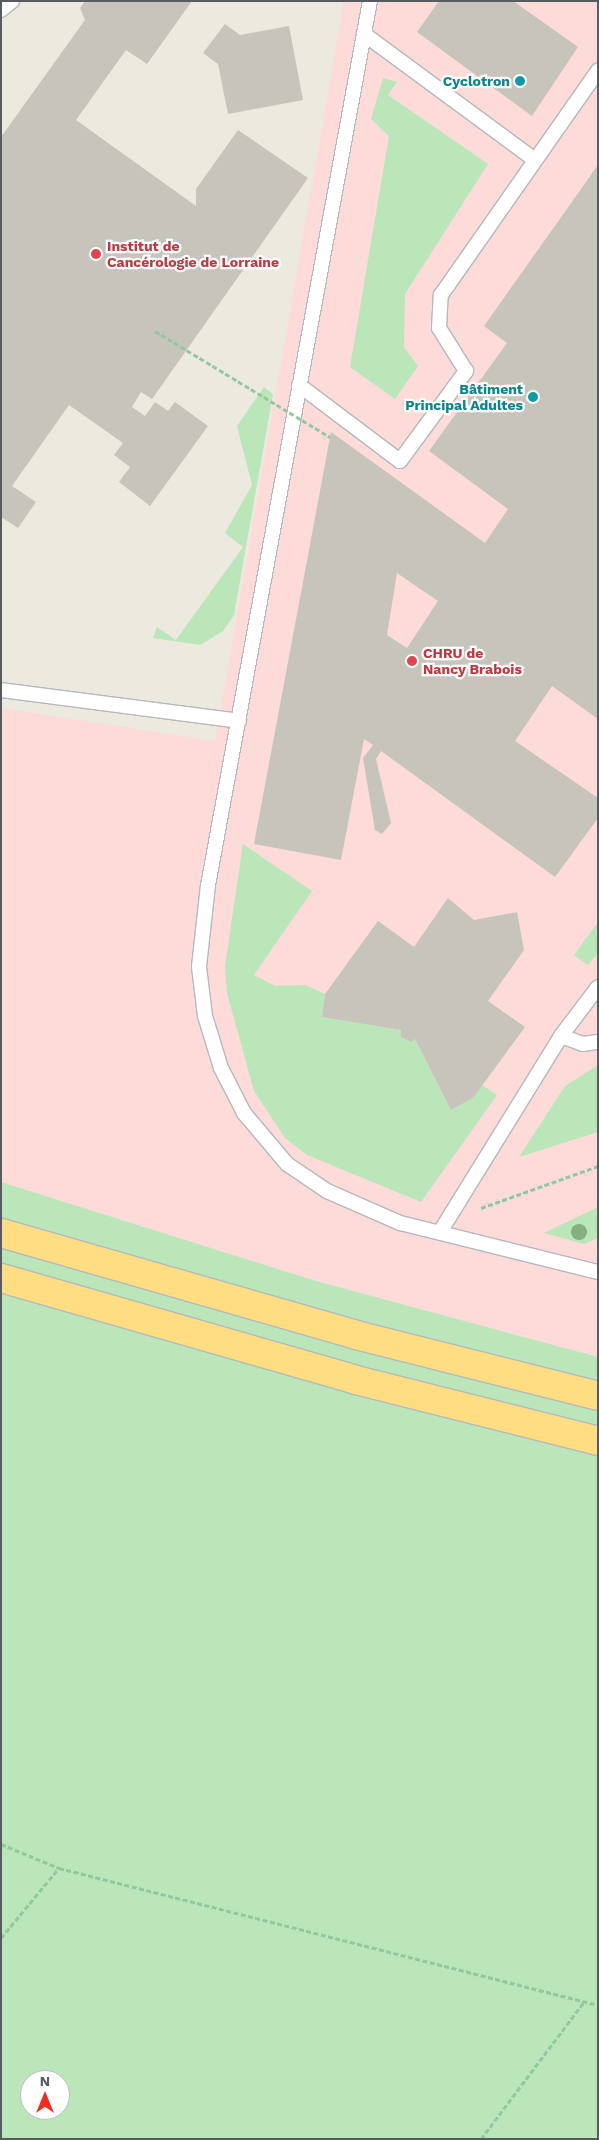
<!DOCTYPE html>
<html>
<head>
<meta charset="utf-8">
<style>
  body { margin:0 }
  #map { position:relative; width:599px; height:2140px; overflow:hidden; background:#ece9df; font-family:"Work Sans",sans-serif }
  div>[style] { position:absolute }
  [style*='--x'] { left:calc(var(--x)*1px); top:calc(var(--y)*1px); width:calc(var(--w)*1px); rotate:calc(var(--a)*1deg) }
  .medical>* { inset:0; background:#fcdbd8 }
  .green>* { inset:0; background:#bae6b9 }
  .building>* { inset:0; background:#c7c4bc }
  .path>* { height:3px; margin-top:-1.5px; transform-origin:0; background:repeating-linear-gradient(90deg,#92c8a1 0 5px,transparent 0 7.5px) }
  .roads { filter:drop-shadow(1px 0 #b5b8bd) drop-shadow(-1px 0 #b5b8bd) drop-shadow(0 1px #b5b8bd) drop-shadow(0 -1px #b5b8bd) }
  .service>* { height:14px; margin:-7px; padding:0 7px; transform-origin:7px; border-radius:7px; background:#fff }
  .motorway>* { height:28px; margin:-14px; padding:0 14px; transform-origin:14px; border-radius:14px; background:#ffde83 }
  .path-bridge>* { height:3px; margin-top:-1.5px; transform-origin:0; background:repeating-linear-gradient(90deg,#92c8a1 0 5px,transparent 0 7.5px) }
  .trees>* { width:16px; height:16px; margin:-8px; border-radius:50%; background:#84b07f }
  .dots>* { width:14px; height:14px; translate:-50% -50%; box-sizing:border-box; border:2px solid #fff; border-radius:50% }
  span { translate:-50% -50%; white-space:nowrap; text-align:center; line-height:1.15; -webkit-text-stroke:4.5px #fff; paint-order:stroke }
  .culture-label { font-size:14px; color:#0d838f; font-weight:700 }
  .right { translate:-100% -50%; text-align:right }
  .health-label { font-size:14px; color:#be3a42; font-weight:700 }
  .left { translate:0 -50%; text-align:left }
  .frame { position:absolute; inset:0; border:2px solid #585c61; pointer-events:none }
  .north { position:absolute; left:20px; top:2070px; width:50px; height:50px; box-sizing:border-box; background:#fff; border:1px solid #bcbec0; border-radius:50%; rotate:0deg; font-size:14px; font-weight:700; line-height:20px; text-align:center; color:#585c61 }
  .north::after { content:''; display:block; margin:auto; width:18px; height:22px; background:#f22d1f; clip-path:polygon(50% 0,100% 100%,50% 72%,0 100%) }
</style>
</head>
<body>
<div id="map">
  <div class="medical">
    <div style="clip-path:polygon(344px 1px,598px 1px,598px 1357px,316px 1281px,1px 1182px,1px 708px,215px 741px)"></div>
  </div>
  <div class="green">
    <div style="clip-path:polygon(383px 78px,397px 82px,388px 95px,488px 164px,405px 294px,404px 347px,418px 366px,395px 399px,350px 367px,389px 136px,371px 119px)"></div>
    <div style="clip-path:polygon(264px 387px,273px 394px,234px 615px,223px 631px,200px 645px,153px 638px,157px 627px,176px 640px,243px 547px,225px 533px,252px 485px,237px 426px)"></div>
    <div style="clip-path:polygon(243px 844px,312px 891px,254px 975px,275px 986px,305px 985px,325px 994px,322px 1017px,401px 1030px,401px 1037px,411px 1042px,415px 1039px,451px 1110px,473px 1098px,482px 1085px,497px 1095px,421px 1202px,307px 1155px,285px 1138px,254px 1091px,227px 993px,225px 966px)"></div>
    <div style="clip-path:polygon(598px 922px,598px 953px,588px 965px,574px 955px)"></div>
    <div style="clip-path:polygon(598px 1065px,598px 1132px,519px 1157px,565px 1086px)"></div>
    <div style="clip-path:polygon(evenodd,1px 1182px,316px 1281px,598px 1357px,598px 2139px,1px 2139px,1px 1182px,30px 2080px,60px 2080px,60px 2110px,30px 2110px,30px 2080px)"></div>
    <div style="clip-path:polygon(598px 1207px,598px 1238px,584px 1244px,544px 1233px)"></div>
  </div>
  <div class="building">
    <div style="clip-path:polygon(85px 1px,192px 1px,147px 64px,126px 50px,76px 120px,196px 206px,196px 189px,238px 130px,308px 178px,152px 399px,141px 392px,132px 407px,145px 416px,155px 402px,168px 411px,175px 402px,208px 426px,150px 506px,119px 482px,130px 467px,114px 455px,123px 443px,69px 405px,12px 486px,36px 502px,18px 528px,1px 517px,1px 137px,85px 20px,80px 8px)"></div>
    <div style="clip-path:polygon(439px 1px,513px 1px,578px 47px,532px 116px,417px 32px)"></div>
    <div style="clip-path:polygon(225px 24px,240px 35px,289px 26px,303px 100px,228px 114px,218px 64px,203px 53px)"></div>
    <div style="clip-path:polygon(evenodd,598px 165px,598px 719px,552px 686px,515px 741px,598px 798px,598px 818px,555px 877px,381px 751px,376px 759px,391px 823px,382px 834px,375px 830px,363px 758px,373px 745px,364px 739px,341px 860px,254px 844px,331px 432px,485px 543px,508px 509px,429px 451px,507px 343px,484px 326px,598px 165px,397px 573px,438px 601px,407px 648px,387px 635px,397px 573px)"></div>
    <div style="clip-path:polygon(448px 898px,474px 920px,517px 912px,524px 950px,488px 1001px,525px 1027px,473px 1098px,451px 1110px,415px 1039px,411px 1042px,401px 1037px,401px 1030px,322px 1017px,325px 994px,378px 921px,414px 947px)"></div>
  </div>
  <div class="path">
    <div style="--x:481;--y:1208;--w:124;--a:-19.7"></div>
    <div style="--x:1;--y:1844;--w:63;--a:22.5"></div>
    <div style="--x:59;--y:1868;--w:556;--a:14.26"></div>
    <div style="--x:1;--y:1938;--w:91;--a:-50.4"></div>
    <div style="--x:481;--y:2139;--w:171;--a:-53.1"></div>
  </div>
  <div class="roads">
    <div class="service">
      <div style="--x:370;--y:1;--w:899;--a:100.38"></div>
      <div style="--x:208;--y:885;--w:82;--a:96.3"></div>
      <div style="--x:199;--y:967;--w:49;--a:83"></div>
      <div style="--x:205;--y:1016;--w:54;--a:72.9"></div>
      <div style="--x:221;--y:1068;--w:51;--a:62.9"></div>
      <div style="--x:244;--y:1113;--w:67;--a:49.9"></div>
      <div style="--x:287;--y:1164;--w:48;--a:34"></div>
      <div style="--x:327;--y:1191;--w:80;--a:23.7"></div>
      <div style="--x:400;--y:1223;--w:204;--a:13.9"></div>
      <div style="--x:1;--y:10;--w:14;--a:-39"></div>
      <div style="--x:364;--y:34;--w:212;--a:36.4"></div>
      <div style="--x:299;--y:385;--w:126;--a:37"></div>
      <div style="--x:400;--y:461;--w:112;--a:-53.7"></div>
      <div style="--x:466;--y:371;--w:51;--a:-122.1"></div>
      <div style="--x:439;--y:328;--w:33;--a:-87"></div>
      <div style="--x:441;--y:295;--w:274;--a:-55"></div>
      <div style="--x:1;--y:690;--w:240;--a:7.4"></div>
      <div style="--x:561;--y:1036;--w:23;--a:20"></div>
      <div style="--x:583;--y:1044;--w:15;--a:-8"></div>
      <div style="--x:440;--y:1232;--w:230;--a:-58.3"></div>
      <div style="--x:561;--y:1036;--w:61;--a:-52.9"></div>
    </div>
    <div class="motorway">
      <div style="--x:1;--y:1233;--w:369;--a:16"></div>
      <div style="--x:356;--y:1335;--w:250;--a:14.1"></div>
      <div style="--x:1;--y:1278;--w:369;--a:16"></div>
      <div style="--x:356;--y:1380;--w:250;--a:14.1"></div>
    </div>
  </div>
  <div class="path-bridge">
    <div style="--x:155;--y:331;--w:205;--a:31.2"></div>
  </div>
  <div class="trees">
    <div style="left:579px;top:1232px"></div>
  </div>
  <div class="dots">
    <div style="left:520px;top:81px;background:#0f9aa8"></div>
    <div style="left:96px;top:254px;background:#e0444e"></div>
    <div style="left:533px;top:397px;background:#0f9aa8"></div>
    <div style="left:412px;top:661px;background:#e0444e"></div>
  </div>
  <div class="culture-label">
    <span class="right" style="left:510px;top:81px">Cyclotron</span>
    <span class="right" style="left:523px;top:397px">Bâtiment<br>Principal Adultes</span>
  </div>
  <div class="health-label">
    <span class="left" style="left:107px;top:254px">Institut de<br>Cancérologie de Lorraine</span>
    <span class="left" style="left:423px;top:661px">CHRU de<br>Nancy Brabois</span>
  </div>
  <div class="frame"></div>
  <div class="north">N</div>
</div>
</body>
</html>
